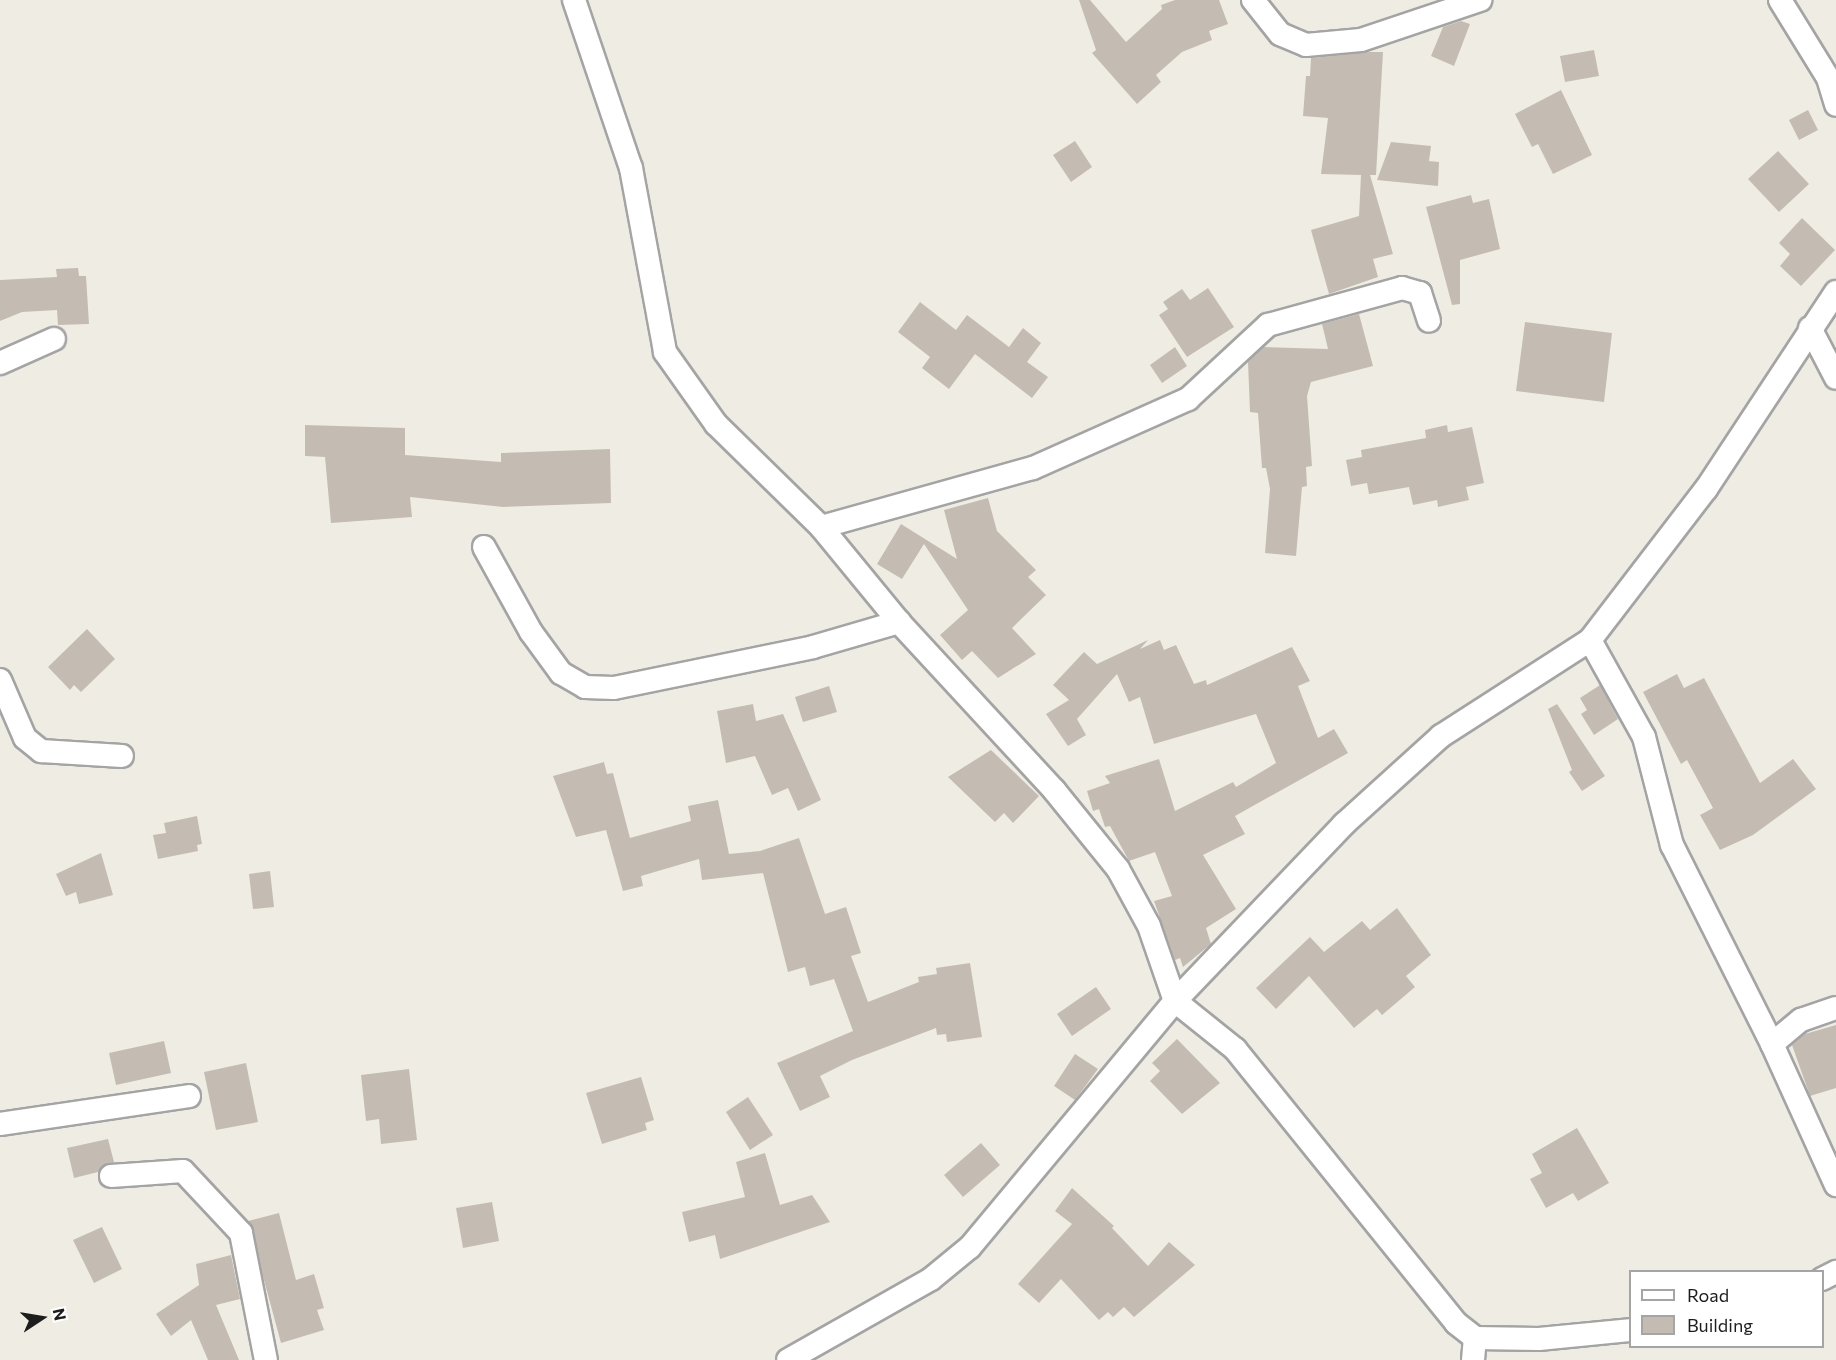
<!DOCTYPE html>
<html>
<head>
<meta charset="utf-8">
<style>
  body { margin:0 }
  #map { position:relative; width:1836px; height:1360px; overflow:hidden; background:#efede3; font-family:Commissioner,sans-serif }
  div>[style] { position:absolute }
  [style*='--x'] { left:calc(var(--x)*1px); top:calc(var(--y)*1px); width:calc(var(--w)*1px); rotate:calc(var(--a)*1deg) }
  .building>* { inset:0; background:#c4bcb2 }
  .roads { filter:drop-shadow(2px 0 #a4a4a4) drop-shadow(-2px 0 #a4a4a4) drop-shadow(0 2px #a4a4a4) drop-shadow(0 -2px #a4a4a4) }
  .minor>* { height:22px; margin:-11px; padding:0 11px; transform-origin:11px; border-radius:11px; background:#fff }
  span { translate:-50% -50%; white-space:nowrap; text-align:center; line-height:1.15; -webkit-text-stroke:5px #fff; paint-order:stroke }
  .legend { position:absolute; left:1629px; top:1270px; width:195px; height:78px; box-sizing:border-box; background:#fff; border:2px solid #a5a5a5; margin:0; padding:8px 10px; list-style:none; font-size:18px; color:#1d1d1d }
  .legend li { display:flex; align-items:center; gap:12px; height:30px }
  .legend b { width:30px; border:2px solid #a5a5a5 }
  .north { position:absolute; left:12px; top:1288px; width:60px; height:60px; -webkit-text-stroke:4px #fff; paint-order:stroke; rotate:78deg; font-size:16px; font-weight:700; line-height:24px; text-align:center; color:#1d1d1d }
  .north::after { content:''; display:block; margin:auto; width:21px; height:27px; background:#1d1d1d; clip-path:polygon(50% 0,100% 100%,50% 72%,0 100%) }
</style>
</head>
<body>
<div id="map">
  <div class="building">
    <div style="clip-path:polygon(1079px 0,1090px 0,1126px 42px,1162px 9px,1161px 5px,1175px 0,1219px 0,1228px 24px,1209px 31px,1212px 40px,1182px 52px,1156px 75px,1161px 82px,1137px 104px,1092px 53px,1096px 50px)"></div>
    <div style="clip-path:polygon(1461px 21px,1470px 24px,1454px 66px,1431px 56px,1443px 27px)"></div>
    <div style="clip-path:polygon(1594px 50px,1599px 76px,1565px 82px,1560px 56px)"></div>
    <div style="clip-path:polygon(1369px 52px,1383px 52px,1376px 175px,1370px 175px,1393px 254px,1373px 259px,1378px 277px,1329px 294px,1311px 230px,1359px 216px,1361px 175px,1321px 174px,1328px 118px,1303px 116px,1306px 76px,1310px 76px,1311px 58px)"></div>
    <div style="clip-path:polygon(1561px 90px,1592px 155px,1553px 174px,1538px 144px,1532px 147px,1515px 114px)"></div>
    <div style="clip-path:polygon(1808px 110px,1818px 130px,1799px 140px,1789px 120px)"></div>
    <div style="clip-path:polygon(1075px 141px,1092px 167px,1071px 182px,1053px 155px)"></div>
    <div style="clip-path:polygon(1391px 142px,1431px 146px,1429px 161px,1439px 162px,1438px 186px,1377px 180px)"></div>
    <div style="clip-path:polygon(1778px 151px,1809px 184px,1779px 212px,1748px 179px)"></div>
    <div style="clip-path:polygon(1471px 195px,1473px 203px,1489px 199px,1500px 249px,1460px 260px,1460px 304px,1452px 305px,1426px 207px)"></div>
    <div style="clip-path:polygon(1802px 218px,1835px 250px,1801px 286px,1780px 266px,1790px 254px,1779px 243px)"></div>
    <div style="clip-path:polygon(78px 268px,79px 276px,86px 276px,89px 324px,58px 325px,57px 310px,22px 312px,0 321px,0 280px,57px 277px,56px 269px)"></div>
    <div style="clip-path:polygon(1208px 288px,1234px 327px,1187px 357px,1159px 315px,1168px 309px,1163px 302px,1182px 289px,1190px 300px)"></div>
    <div style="clip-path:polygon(920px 302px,956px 330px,967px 315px,1009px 347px,1023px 328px,1041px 343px,1027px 362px,1048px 377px,1032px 398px,975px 354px,949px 389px,922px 368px,930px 357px,898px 332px)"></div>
    <div style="clip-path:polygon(1359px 314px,1373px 366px,1311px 382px,1307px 396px,1312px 466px,1306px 467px,1307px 486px,1302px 487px,1296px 556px,1265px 553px,1270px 489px,1266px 468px,1262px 468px,1258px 413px,1250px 412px,1248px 362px,1264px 347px,1328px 349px,1322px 324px)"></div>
    <div style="clip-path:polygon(1525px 322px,1612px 333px,1604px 402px,1516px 391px)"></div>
    <div style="clip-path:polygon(1175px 347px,1187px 366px,1162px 383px,1150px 365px)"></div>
    <div style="clip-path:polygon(305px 425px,405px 428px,405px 455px,501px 462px,501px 453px,610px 449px,611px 503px,503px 507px,410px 497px,412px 517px,331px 523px,325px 457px,305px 456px)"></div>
    <div style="clip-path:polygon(1447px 425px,1448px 432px,1472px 427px,1484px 483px,1466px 487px,1469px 500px,1438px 507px,1437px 500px,1413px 505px,1409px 487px,1369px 494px,1367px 483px,1351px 486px,1346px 460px,1362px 457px,1361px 450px,1426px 438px,1425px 430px)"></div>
    <div style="clip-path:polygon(988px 498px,997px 531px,1036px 570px,1028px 577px,1046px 595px,1012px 628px,1036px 654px,998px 678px,972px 651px,962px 660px,940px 635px,968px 610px,924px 544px,902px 579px,877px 564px,901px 524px,957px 559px,944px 510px)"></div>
    <div style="clip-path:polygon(87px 629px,115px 659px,81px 692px,74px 685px,70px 690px,48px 667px)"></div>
    <div style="clip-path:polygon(1148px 640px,1140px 649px,1160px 640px,1164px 650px,1176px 645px,1194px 684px,1206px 680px,1207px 685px,1292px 647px,1310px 681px,1298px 686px,1318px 738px,1334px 729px,1348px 753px,1235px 816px,1245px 834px,1203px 855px,1236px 909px,1206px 928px,1211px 944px,1183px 967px,1180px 958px,1175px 960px,1154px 901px,1172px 896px,1155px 852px,1129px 861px,1110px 826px,1105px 827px,1099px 809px,1093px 811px,1087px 791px,1110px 783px,1105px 776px,1159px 759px,1175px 811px,1233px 782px,1236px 787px,1276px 763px,1256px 714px,1154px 744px,1140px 697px,1129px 702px,1117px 674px,1077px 719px,1086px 735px,1068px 746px,1046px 714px,1069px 700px,1053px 685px,1084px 652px,1097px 664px)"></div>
    <div style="clip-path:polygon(1677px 674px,1684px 688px,1704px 678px,1760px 783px,1793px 759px,1816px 789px,1753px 835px,1720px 850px,1700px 815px,1713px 808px,1687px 760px,1681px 764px,1643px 692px)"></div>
    <div style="clip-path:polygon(1600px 685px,1618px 719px,1594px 735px,1581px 714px,1587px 710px,1580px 698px)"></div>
    <div style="clip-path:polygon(829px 686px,837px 712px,803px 722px,795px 697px)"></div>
    <div style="clip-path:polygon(753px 704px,756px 721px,783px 714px,821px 800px,798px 811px,788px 788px,772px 795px,755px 756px,726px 763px,717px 711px)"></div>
    <div style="clip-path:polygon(1557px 704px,1605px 776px,1582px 791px,1569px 772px,1572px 770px,1548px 709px)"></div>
    <div style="clip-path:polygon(991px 750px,1039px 796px,1013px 823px,1004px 813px,995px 822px,948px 777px)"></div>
    <div style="clip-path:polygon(604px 762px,607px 774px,613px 773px,630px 838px,691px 821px,688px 806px,718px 800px,729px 854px,760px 851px,799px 838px,825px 914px,846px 907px,861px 953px,851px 956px,868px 1002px,919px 982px,918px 977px,937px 974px,936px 968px,970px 963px,982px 1037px,947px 1042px,946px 1034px,937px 1035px,936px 1028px,852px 1060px,820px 1076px,830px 1097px,800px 1111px,777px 1063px,853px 1031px,834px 979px,810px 986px,805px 967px,788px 972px,763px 873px,702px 880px,699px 859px,641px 876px,643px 886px,623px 891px,606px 830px,576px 837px,553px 776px)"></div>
    <div style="clip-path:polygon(197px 816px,202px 844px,197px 845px,198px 851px,158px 859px,153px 835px,166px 833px,164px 823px)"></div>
    <div style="clip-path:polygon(101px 853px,113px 895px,79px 904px,76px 892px,66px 896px,56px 874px)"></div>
    <div style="clip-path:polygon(270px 871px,274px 907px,253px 909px,249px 874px)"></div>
    <div style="clip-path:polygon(1397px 908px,1431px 955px,1406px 976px,1415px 987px,1382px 1015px,1377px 1009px,1354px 1028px,1309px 976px,1276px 1009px,1256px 988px,1310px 937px,1324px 952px,1362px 921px,1370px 930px)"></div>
    <div style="clip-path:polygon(1096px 987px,1111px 1009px,1072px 1036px,1057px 1014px)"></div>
    <div style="clip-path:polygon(1836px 1025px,1836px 1088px,1810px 1096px,1792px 1045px,1805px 1034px)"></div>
    <div style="clip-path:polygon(1177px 1039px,1220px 1083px,1182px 1114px,1150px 1081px,1160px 1071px,1152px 1063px)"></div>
    <div style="clip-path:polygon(164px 1041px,171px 1073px,116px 1085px,109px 1053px)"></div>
    <div style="clip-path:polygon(1075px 1054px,1098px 1069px,1075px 1100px,1054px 1086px)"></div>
    <div style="clip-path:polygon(246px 1063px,258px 1122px,216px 1130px,204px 1072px)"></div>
    <div style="clip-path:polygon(409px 1069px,417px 1140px,381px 1144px,379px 1119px,366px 1121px,361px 1075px)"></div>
    <div style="clip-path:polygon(641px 1077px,654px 1120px,645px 1123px,647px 1130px,602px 1144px,586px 1093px)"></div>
    <div style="clip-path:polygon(748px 1097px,773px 1135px,750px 1150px,726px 1112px)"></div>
    <div style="clip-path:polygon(1577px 1128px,1609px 1183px,1578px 1201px,1573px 1193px,1546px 1208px,1530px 1179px,1542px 1173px,1532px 1154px)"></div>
    <div style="clip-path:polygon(108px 1139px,114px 1162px,98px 1172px,74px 1178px,67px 1148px)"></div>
    <div style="clip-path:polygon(981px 1143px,1000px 1165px,963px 1197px,944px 1175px)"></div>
    <div style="clip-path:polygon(765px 1153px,780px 1205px,812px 1195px,830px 1222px,720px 1259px,715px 1235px,689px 1242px,682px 1212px,745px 1197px,736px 1162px)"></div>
    <div style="clip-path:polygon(1072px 1188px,1114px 1226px,1112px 1228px,1148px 1266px,1169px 1242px,1195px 1265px,1134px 1317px,1124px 1307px,1113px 1317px,1108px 1312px,1099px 1320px,1061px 1279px,1039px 1303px,1018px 1284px,1072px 1224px,1055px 1211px)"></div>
    <div style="clip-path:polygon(492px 1202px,499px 1241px,463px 1248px,456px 1208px)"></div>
    <div style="clip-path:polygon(279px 1213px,296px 1280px,314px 1274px,324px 1308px,317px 1310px,324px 1330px,281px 1343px,248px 1221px)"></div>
    <div style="clip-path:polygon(102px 1227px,122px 1269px,94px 1283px,73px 1240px)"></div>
    <div style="clip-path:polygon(231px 1255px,240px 1299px,216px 1305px,239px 1360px,208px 1360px,191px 1320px,171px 1336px,156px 1314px,199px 1285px,196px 1264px)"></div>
  </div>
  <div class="roads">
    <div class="minor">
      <div style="--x:574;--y:0;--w:177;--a:71.3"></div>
      <div style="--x:631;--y:168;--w:187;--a:79.5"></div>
      <div style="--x:665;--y:352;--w:88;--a:54.7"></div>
      <div style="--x:716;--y:424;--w:147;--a:44.4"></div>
      <div style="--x:821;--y:527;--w:123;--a:50.6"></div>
      <div style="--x:899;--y:622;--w:229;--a:47.3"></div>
      <div style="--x:1054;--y:790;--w:102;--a:51"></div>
      <div style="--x:1118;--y:869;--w:65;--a:61.5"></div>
      <div style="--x:1149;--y:926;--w:79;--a:70.9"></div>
      <div style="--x:1175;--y:1001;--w:77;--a:38.7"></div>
      <div style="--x:1235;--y:1049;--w:352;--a:51.1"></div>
      <div style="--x:1456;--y:1323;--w:24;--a:38"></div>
      <div style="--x:1475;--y:1338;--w:64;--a:0.9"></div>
      <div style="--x:1539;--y:1339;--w:91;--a:-5.6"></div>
      <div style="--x:1253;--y:0;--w:43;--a:51.5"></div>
      <div style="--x:1280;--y:34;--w:28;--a:23"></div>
      <div style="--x:1306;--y:45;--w:55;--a:-5.2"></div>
      <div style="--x:1361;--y:40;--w:126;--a:-18.6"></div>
      <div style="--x:1780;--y:0;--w:92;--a:58.4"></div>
      <div style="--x:1828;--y:78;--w:28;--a:73"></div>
      <div style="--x:1810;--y:328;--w:56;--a:62.5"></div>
      <div style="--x:0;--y:363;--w:59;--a:-24"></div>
      <div style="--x:821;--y:527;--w:220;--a:-15.6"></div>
      <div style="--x:1033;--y:468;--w:170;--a:-24"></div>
      <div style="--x:1188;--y:399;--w:109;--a:-42.8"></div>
      <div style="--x:1268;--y:325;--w:139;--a:-15.4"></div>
      <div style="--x:1402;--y:288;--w:19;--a:16"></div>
      <div style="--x:1420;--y:293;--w:29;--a:72"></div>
      <div style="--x:484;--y:547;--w:97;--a:61.1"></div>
      <div style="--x:531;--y:632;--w:51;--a:53.8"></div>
      <div style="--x:561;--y:673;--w:28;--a:30"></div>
      <div style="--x:585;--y:687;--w:29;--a:2"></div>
      <div style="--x:614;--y:688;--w:203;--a:-11.6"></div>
      <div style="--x:813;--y:647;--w:90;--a:-16.2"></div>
      <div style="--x:1590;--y:640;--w:111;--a:60.9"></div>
      <div style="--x:1644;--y:737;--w:112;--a:75.5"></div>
      <div style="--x:1672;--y:845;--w:223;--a:63.3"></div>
      <div style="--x:1772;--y:1044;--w:155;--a:65.6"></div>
      <div style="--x:0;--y:680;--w:63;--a:66.7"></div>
      <div style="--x:25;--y:738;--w:21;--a:39"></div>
      <div style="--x:41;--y:751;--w:81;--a:3.5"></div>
      <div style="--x:1772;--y:1044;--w:38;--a:-40"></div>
      <div style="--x:1801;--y:1020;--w:37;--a:-19"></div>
      <div style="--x:0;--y:1124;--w:191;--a:-8.4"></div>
      <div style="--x:111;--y:1176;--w:72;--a:-4"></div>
      <div style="--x:183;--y:1171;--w:85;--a:46.9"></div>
      <div style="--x:241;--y:1233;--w:129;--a:78.9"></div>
      <div style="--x:1822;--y:1279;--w:16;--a:-27"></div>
      <div style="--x:788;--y:1360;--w:164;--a:-29.5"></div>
      <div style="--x:931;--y:1279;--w:50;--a:-39.4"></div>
      <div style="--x:970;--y:1247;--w:320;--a:-50.2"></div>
      <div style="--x:1175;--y:1001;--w:245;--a:-46.3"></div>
      <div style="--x:1344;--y:824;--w:131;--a:-42.2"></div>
      <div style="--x:1441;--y:736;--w:177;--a:-32.8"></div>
      <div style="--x:1590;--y:640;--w:190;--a:-52.5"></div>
      <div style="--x:1706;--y:489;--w:236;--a:-56.6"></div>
      <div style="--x:1473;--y:1360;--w:22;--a:-85"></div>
    </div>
  </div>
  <ul class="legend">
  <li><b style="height:8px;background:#fff"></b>Road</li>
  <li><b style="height:16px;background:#c4bcb2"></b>Building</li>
  </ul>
  <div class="north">N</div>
</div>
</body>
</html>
